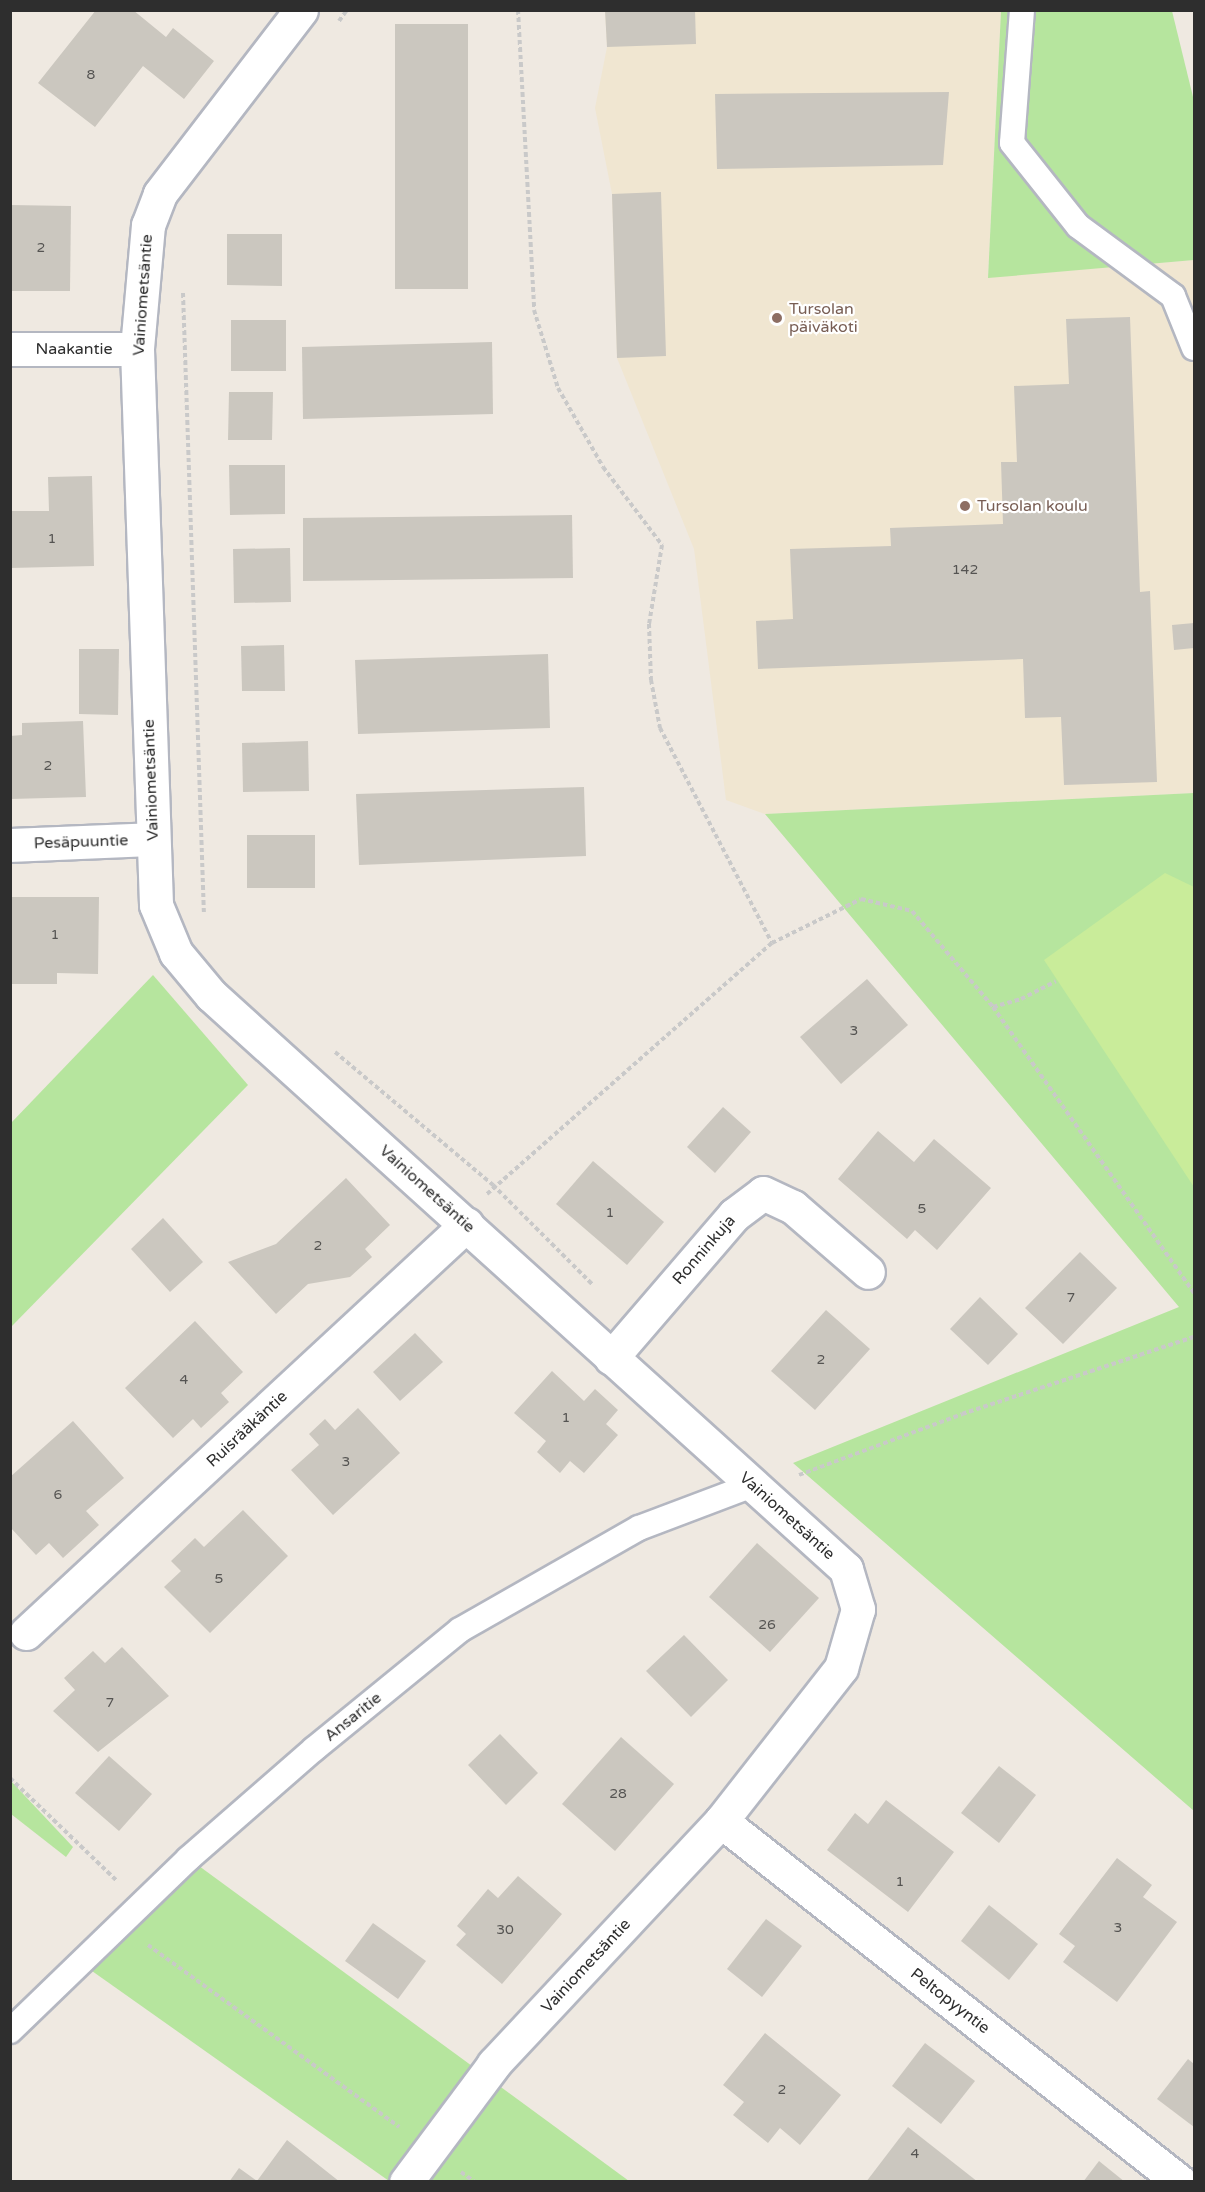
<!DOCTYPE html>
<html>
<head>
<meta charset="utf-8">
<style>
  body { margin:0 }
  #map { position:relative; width:1205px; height:2192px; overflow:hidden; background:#efe9e1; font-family:"Varela Round",sans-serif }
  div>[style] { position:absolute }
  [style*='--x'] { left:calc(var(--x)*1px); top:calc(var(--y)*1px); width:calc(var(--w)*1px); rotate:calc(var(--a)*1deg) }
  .education>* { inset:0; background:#f0e6d1 }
  .green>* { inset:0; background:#b6e59e }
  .pitch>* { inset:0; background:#c9ec9a }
  .building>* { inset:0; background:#cbc7bf }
  .path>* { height:4px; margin-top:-2px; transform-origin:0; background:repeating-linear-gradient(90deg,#c9c9c9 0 4.5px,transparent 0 7.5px) }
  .roads { filter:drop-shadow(2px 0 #b4b7c1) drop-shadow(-2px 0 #b4b7c1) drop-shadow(0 2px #b4b7c1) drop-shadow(0 -2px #b4b7c1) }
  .service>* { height:24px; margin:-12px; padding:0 12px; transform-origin:12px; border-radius:12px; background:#fff }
  .minor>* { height:33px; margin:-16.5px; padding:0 16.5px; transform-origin:16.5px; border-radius:16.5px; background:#fff }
  .dots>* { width:16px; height:16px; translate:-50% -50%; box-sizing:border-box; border:3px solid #fff; border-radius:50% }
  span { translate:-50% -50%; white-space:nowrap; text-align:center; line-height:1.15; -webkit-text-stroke:4.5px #fff; paint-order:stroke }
  .number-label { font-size:14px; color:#555452 }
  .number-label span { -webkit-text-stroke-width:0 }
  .street-label { font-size:16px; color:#2e2e2e }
  .education-label { font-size:16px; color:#785e54 }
  .left { translate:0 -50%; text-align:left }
  .frame { position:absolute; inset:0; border:12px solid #2e2e2e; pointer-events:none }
</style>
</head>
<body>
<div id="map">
  <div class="education">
    <div style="clip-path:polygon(605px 11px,1001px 11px,988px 277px,1194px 260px,1194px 793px,765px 814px,726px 800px,694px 549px,617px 358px,612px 194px,595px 108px,607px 47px)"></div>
  </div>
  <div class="green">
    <div style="clip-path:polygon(1001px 11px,1172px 11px,1194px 101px,1194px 260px,988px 278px)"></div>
    <div style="clip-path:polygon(1194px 793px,1194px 1811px,793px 1463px,1179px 1307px,765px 814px)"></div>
    <div style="clip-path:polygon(153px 975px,248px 1085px,11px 1327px,11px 1123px)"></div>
    <div style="clip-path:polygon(10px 1780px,73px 1847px,66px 1857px,11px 1814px)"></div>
    <div style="clip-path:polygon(199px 1866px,629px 2181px,389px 2181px,92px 1971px)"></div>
  </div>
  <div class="pitch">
    <div style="clip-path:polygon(1165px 873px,1194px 887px,1194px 1187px,1044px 960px)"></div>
  </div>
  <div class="building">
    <div style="clip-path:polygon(96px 10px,133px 10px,166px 37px,173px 28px,214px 61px,184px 99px,143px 66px,95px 127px,38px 83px)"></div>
    <div style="clip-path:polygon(605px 10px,695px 10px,696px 44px,607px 47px)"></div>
    <div style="clip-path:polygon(395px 24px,468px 24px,468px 289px,395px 289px)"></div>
    <div style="clip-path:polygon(949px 92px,943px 165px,717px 169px,715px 94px)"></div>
    <div style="clip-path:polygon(661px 192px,666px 356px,617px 358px,612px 194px)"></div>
    <div style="clip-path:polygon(10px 205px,71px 206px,70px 291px,10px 291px)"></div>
    <div style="clip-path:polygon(227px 234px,282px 234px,282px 286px,227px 285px)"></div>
    <div style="clip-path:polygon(1130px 317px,1140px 592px,1150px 591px,1157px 782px,1064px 785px,1061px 717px,1025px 718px,1023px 659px,758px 669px,756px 621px,793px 619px,790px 549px,891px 546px,890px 528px,1003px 524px,1001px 462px,1017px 462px,1014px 386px,1069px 384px,1066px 319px)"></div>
    <div style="clip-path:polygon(231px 320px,286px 320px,286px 371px,231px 371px)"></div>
    <div style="clip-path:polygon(492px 342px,493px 414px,303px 419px,302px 347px)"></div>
    <div style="clip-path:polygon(229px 392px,273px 392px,272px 440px,228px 440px)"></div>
    <div style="clip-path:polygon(229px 465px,285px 465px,285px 514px,230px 515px)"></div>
    <div style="clip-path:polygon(92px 476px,94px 566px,10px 568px,10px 511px,49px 511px,48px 477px)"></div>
    <div style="clip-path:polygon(572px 515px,573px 578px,303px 581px,303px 518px)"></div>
    <div style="clip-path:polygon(290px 548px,291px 602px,234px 603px,233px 549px)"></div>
    <div style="clip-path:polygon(1194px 623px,1194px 648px,1174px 650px,1172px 625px)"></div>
    <div style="clip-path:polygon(284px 645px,285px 691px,242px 691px,241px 646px)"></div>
    <div style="clip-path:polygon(79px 649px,119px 649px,118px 715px,79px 714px)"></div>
    <div style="clip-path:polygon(548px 654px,550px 728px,358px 734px,355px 660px)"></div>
    <div style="clip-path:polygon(83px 721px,86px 797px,10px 799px,10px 736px,22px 735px,22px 723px)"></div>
    <div style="clip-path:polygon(308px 741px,309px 791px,243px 792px,242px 743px)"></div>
    <div style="clip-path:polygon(584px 787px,586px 856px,359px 865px,356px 794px)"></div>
    <div style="clip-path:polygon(247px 835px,315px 835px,315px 888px,247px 888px)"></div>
    <div style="clip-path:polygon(10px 897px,99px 897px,98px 974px,57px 973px,57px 984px,10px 984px)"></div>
    <div style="clip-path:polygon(867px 979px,908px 1025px,841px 1084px,800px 1037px)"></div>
    <div style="clip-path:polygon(723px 1107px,751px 1132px,715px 1173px,687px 1147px)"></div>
    <div style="clip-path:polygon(878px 1131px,914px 1162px,934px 1139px,991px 1188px,937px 1250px,915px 1230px,907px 1239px,838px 1179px)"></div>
    <div style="clip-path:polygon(593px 1161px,664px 1222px,627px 1265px,556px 1204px)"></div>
    <div style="clip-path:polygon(346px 1178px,390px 1225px,365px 1249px,372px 1257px,350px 1277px,308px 1284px,276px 1314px,228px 1262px,276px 1244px)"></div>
    <div style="clip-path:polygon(163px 1218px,203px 1262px,170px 1292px,131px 1249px)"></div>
    <div style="clip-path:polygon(1080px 1252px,1117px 1288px,1063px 1344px,1025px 1308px)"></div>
    <div style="clip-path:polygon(980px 1297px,1018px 1334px,988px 1365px,950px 1329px)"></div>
    <div style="clip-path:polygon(826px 1310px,870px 1349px,815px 1410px,771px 1371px)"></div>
    <div style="clip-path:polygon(195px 1321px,243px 1372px,221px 1393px,229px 1402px,201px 1428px,193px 1419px,173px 1438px,125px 1388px)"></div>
    <div style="clip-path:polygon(415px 1333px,443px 1362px,400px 1401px,373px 1372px)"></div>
    <div style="clip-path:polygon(552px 1371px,584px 1401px,595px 1389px,618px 1410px,606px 1424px,618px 1435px,584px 1473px,570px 1461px,560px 1473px,537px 1452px,546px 1441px,514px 1413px)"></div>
    <div style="clip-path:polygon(358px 1408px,400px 1453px,333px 1515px,291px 1470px,319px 1445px,309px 1434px,325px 1419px,335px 1430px)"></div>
    <div style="clip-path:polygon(73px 1421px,124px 1478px,86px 1511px,99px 1525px,63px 1558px,49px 1543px,36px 1555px,10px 1527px,10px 1477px)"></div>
    <div style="clip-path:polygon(243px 1510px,288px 1556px,210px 1633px,164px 1587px,181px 1571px,171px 1561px,195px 1538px,204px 1547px)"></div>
    <div style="clip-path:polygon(757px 1543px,819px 1598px,770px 1652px,709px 1597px)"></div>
    <div style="clip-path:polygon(684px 1635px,728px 1680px,691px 1717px,646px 1671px)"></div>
    <div style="clip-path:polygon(122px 1647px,169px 1696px,98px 1752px,53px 1711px,75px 1690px,64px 1678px,93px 1651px,105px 1663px)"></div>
    <div style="clip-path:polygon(500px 1734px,538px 1773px,506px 1805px,468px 1765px)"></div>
    <div style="clip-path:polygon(621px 1737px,674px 1784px,615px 1851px,562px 1804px)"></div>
    <div style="clip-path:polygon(109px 1756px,152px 1794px,119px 1831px,75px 1793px)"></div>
    <div style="clip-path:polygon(999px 1766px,1036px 1795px,999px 1843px,961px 1813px)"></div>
    <div style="clip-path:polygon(886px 1800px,954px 1852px,908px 1912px,827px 1850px,855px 1813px,868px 1824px)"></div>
    <div style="clip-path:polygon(1117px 1858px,1152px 1885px,1143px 1897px,1177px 1922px,1117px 2002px,1063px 1962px,1075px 1946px,1059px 1934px)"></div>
    <div style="clip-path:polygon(518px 1876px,562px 1914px,502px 1984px,456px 1945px,466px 1934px,457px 1926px,488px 1889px,498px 1898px)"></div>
    <div style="clip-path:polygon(989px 1905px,1038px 1944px,1009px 1980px,961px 1941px)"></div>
    <div style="clip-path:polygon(766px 1919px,802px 1946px,762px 1997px,727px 1969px)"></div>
    <div style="clip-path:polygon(373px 1923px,426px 1961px,398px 1999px,345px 1961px)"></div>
    <div style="clip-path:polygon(765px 2033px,841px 2095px,800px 2145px,780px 2128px,768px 2143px,733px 2115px,744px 2102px,723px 2085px)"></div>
    <div style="clip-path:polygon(925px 2043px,975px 2081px,941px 2124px,892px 2086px)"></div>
    <div style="clip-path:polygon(1188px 2059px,1194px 2064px,1194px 2127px,1157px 2099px)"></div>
    <div style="clip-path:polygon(908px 2127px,978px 2182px,866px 2182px)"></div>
    <div style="clip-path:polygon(287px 2140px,340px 2182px,229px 2182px,239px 2168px,257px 2181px)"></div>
    <div style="clip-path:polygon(1099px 2161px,1125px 2182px,1083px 2182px)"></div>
  </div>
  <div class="path">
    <div style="--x:518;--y:10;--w:300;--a:86.9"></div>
    <div style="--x:534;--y:310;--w:82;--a:72.9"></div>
    <div style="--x:558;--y:388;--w:91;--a:60.3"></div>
    <div style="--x:603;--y:467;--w:98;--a:52.9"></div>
    <div style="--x:662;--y:545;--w:80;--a:99.3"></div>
    <div style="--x:649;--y:624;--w:56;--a:88"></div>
    <div style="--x:651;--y:680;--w:49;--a:79.4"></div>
    <div style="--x:660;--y:728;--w:242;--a:62.5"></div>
    <div style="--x:772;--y:943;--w:99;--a:-26.3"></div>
    <div style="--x:861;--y:899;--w:52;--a:13.2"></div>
    <div style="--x:912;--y:911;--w:126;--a:49.8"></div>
    <div style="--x:993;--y:1007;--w:350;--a:54.9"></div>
    <div style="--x:339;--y:21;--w:14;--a:-54"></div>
    <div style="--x:183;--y:293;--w:622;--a:88.07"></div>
    <div style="--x:993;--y:1007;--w:29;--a:-16"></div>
    <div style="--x:1021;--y:999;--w:39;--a:-27"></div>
    <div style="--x:335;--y:1052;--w:207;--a:40.1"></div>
    <div style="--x:493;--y:1185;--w:140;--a:45"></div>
    <div style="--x:487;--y:1194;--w:380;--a:-41.4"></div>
    <div style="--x:799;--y:1475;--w:174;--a:-20.5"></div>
    <div style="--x:962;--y:1414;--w:244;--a:-18.4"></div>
    <div style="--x:10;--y:1778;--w:150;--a:43.9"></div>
    <div style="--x:148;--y:1945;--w:310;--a:35.9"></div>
    <div style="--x:461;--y:2172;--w:17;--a:36"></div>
  </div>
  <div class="roads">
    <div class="service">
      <div style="--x:1022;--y:10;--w:133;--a:94.3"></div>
      <div style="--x:1012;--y:143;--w:106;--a:51.5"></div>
      <div style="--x:1078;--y:226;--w:118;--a:36.4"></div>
      <div style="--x:1173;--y:296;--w:56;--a:68"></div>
      <div style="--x:10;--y:2031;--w:248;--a:-44"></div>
      <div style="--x:188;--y:1859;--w:167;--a:-41.1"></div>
      <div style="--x:314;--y:1749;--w:188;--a:-39.2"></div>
      <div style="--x:460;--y:1630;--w:206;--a:-29.7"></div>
      <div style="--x:639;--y:1528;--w:122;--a:-20.7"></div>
    </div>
    <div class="minor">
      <div style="--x:301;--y:10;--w:232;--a:127.5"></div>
      <div style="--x:160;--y:194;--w:33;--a:111"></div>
      <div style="--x:148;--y:225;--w:124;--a:95.1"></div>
      <div style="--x:137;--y:349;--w:556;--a:88.04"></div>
      <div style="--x:156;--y:905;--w:52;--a:67.4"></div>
      <div style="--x:176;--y:953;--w:55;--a:50.2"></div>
      <div style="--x:211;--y:995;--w:856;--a:42.11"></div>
      <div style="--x:846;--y:1569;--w:42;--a:73.3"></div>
      <div style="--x:858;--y:1609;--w:61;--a:106.1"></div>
      <div style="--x:841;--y:1668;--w:194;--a:128.1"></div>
      <div style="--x:721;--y:1821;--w:333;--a:133.1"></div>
      <div style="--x:494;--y:2064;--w:147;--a:126.7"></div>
      <div style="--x:10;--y:349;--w:127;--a:0"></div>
      <div style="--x:10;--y:845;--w:142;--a:-2.4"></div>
      <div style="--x:611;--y:1358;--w:189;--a:-49.3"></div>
      <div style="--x:734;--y:1215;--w:36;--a:-37"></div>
      <div style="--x:763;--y:1193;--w:33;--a:25"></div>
      <div style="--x:793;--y:1207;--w:99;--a:40.9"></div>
      <div style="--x:26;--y:1633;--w:601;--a:-42.84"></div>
      <div style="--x:721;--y:1821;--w:584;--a:38.18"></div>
    </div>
  </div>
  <div class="dots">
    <div style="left:777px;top:318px;background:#8d6e63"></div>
    <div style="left:965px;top:506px;background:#8d6e63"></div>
  </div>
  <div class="number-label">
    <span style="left:91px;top:75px">8</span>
    <span style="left:41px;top:248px">2</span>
    <span style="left:52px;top:539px">1</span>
    <span style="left:965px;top:570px">142</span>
    <span style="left:48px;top:766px">2</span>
    <span style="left:55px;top:935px">1</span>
    <span style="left:854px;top:1031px">3</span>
    <span style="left:922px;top:1209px">5</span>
    <span style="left:610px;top:1213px">1</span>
    <span style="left:318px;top:1246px">2</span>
    <span style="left:1071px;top:1298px">7</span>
    <span style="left:821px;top:1360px">2</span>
    <span style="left:184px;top:1380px">4</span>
    <span style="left:566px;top:1418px">1</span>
    <span style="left:346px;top:1462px">3</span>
    <span style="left:58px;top:1495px">6</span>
    <span style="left:219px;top:1579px">5</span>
    <span style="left:767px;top:1625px">26</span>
    <span style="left:110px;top:1703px">7</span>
    <span style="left:618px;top:1794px">28</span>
    <span style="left:900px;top:1882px">1</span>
    <span style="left:1118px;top:1928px">3</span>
    <span style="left:505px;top:1930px">30</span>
    <span style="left:782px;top:2090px">2</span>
    <span style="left:915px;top:2154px">4</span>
  </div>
  <div class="street-label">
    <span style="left:143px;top:295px;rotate:-86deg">Vainiometsäntie</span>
    <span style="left:74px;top:349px">Naakantie</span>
    <span style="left:151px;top:780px;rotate:-92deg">Vainiometsäntie</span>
    <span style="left:81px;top:842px;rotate:-2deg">Pesäpuuntie</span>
    <span style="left:427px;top:1189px;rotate:42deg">Vainiometsäntie</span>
    <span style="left:704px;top:1250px;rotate:-49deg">Ronninkuja</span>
    <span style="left:247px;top:1429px;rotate:-43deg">Ruisrääkäntie</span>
    <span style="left:787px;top:1516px;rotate:42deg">Vainiometsäntie</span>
    <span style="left:353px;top:1717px;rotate:-39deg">Ansaritie</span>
    <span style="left:586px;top:1966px;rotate:-47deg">Vainiometsäntie</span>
    <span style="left:950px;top:2001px;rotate:38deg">Peltopyyntie</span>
  </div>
  <div class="education-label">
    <span class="left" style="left:789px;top:318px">Tursolan<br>päiväkoti</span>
    <span class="left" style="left:977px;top:506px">Tursolan koulu</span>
  </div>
  <div class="frame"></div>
</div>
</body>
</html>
